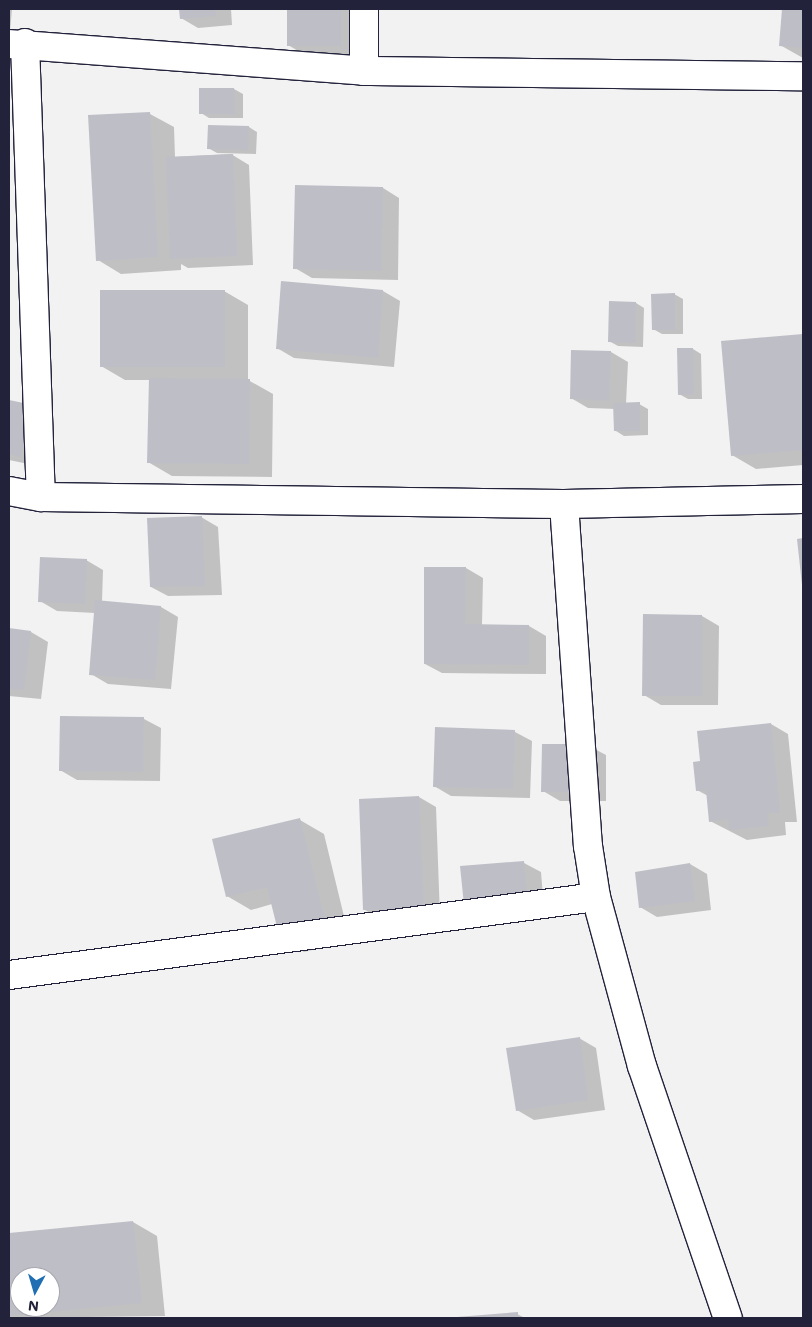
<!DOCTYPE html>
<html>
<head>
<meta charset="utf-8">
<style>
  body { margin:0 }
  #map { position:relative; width:812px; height:1327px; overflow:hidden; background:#f2f2f3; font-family:Mali,sans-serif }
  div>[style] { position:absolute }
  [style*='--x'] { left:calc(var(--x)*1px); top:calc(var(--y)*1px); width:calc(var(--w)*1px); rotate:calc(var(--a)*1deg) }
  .shadow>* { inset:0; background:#0003 }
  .building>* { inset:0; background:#bebec6 }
  .roads { filter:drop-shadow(1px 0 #22223b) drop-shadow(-1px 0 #22223b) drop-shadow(0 1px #22223b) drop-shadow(0 -1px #22223b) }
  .street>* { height:28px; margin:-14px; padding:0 14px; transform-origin:14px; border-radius:14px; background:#fff }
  span { translate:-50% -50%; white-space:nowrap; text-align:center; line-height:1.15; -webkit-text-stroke:4px #fff; paint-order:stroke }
  .frame { position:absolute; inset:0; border:10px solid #22223b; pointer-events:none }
  .north { position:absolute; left:10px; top:1267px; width:50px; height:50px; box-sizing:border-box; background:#fff; border:1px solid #a7a7b1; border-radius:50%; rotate:186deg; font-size:14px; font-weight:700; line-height:20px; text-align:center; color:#22223b }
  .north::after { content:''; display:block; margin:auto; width:18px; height:22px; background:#1f6fb2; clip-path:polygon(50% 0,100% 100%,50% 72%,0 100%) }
</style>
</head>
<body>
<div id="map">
  <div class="shadow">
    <div style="clip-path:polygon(9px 9px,12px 9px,9px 43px)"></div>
    <div style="clip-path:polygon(180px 9px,231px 9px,232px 25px,198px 28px,181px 18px)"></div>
    <div style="clip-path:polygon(288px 9px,364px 9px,365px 59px,312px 59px,288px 45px)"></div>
    <div style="clip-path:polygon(783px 9px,803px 9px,803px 58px,780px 45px)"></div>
    <div style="clip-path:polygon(234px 89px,243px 94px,243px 118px,209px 118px,201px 113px,200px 90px)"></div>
    <div style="clip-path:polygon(150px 114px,174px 127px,175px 157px,231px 154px,249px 165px,253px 265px,188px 268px,181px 264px,181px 270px,121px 274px,98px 260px,89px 117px)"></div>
    <div style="clip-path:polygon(249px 127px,257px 132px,256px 154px,217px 153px,208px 148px)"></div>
    <div style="clip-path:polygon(383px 188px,399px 198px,398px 280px,312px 278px,295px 268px)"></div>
    <div style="clip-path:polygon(283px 282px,383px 291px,400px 301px,394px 367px,294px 358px,277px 348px)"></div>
    <div style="clip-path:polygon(224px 291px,248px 305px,248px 380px,273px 394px,272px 477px,172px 476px,148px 462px,150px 380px,125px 380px,101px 366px)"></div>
    <div style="clip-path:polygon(674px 294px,683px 299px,683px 334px,662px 334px,653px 329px)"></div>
    <div style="clip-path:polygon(636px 303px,644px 308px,643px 347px,618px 346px,609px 341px)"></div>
    <div style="clip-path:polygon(803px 335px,803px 465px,756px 469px,732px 455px,722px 342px)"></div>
    <div style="clip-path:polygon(693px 349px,701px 354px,702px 399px,688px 399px,679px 394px)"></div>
    <div style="clip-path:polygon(572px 351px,611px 352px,628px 362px,626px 404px,639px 404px,648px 409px,648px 435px,624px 436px,616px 431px,615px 409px,588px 408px,571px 398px)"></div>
    <div style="clip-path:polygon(9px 401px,32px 406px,38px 466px,9px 460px)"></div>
    <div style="clip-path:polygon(201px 517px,218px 527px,222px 595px,168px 596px,151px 587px)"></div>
    <div style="clip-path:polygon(86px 560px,103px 570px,102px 602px,161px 607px,178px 617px,171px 689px,108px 684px,91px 674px,95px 613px,57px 611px,40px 601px)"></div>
    <div style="clip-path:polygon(466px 568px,483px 578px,482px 625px,529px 626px,546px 636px,546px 674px,442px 673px,425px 664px)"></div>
    <div style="clip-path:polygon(702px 616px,719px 626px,718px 705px,661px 705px,644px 695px)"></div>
    <div style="clip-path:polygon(9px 630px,31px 632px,48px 642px,41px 699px,9px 696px)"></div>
    <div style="clip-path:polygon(144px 719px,161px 728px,160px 781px,77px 780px,60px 770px)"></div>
    <div style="clip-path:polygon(771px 724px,788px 734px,797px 822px,785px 822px,786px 835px,747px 840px,710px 821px,708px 796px,697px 790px,701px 763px)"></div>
    <div style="clip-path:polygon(515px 732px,532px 741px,530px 798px,451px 796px,434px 786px)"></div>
    <div style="clip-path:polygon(589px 746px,606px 755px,606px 801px,560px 801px,543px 791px)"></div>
    <div style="clip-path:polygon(419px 797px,436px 807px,440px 917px,382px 919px,365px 910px)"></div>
    <div style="clip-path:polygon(300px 820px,324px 834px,350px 941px,304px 952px,281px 938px,272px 904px,251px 910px,227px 896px)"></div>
    <div style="clip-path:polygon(524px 863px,541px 872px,544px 909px,482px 914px)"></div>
    <div style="clip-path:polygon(690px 864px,707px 874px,711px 910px,657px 917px,640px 907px)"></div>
    <div style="clip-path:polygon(579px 1038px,596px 1048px,605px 1110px,534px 1120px,517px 1110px)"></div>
    <div style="clip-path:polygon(evenodd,133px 1222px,157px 1236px,165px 1316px,9px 1318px,9px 1234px,133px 1222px,20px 1277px,50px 1277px,50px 1307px,20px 1307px,20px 1277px)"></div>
    <div style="clip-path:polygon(517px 1314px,525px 1318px,455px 1318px)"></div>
  </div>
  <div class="building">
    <div style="clip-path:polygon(179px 9px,215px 9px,216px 16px,180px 19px)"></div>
    <div style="clip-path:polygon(287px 9px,341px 9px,341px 46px,287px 46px)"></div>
    <div style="clip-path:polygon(782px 9px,803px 9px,803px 48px,779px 46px)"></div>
    <div style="clip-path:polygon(199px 88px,234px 88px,235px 114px,199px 114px)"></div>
    <div style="clip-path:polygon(150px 112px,158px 257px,96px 261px,88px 115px)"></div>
    <div style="clip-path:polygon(208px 125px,249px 126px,248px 150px,207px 149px)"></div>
    <div style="clip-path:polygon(233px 154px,237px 256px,170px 259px,166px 157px)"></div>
    <div style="clip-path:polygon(295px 185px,383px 187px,381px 271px,293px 269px)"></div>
    <div style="clip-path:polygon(281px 281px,383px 290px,378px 358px,276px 349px)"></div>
    <div style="clip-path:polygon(100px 290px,225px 290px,225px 367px,100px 367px)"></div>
    <div style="clip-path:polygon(675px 293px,675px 330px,652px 330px,651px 294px)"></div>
    <div style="clip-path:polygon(609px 301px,636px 302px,635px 343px,608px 342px)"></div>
    <div style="clip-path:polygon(803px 334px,803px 450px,731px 456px,721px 341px)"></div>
    <div style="clip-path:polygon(677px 348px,693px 348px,694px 394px,678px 395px)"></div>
    <div style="clip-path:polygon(571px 350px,611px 351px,609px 401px,570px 399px)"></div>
    <div style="clip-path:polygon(149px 378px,250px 379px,249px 464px,147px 463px)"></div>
    <div style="clip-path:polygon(9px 400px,33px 405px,21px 457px,9px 454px)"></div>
    <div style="clip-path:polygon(640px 402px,640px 431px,614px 431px,613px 403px)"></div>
    <div style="clip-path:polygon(202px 516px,205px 586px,150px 587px,147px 518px)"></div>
    <div style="clip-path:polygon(803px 538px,803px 585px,802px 585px,797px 539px)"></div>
    <div style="clip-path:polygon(40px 557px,87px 559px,85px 604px,38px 602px)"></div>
    <div style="clip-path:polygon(424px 567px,466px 567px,465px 624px,529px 625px,529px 665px,424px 664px)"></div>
    <div style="clip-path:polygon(95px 600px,161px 606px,155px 680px,89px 675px)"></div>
    <div style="clip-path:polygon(643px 614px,702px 615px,702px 696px,642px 696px)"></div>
    <div style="clip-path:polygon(9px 628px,31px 631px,24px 690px,9px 689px)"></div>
    <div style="clip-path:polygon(60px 716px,144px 717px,143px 772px,59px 771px)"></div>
    <div style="clip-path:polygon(771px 723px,780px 813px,768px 813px,769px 826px,729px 830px,728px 819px,709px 822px,706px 790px,696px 791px,693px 762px,700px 761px,697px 731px)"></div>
    <div style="clip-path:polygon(435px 727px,515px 730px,513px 789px,433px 787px)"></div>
    <div style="clip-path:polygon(542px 744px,590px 744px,590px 792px,541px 792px)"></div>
    <div style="clip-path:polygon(419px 796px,424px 908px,363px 910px,359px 799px)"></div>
    <div style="clip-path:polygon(300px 818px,327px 928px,280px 939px,267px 887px,226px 897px,212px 839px)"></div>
    <div style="clip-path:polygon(524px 861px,527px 900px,464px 905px,460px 866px)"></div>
    <div style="clip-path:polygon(690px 863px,695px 901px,639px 908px,635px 872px)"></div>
    <div style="clip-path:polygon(580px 1037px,588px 1100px,516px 1111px,506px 1048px)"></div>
    <div style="clip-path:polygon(evenodd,133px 1221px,142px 1303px,9px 1316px,9px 1233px,133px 1221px,20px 1277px,50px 1277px,50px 1307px,20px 1307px,20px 1277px)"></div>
    <div style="clip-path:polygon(518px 1312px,518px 1318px,458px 1318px,457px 1317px)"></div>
  </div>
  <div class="roads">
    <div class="street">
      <div style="--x:364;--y:9;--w:62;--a:90"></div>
      <div style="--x:25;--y:43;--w:454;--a:88"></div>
      <div style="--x:9;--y:44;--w:356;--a:4.3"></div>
      <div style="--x:364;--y:71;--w:439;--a:0.7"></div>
      <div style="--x:9;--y:491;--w:33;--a:11"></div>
      <div style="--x:41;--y:497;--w:523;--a:0.77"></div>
      <div style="--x:564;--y:504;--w:239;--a:-1.2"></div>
      <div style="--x:564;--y:504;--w:343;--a:86"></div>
      <div style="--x:588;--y:846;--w:52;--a:81.1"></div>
      <div style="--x:596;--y:897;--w:175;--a:74.8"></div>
      <div style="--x:642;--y:1066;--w:266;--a:71.2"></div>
      <div style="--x:9;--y:975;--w:592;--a:-7.57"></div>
    </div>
  </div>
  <div class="frame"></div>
  <div class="north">N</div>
</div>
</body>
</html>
